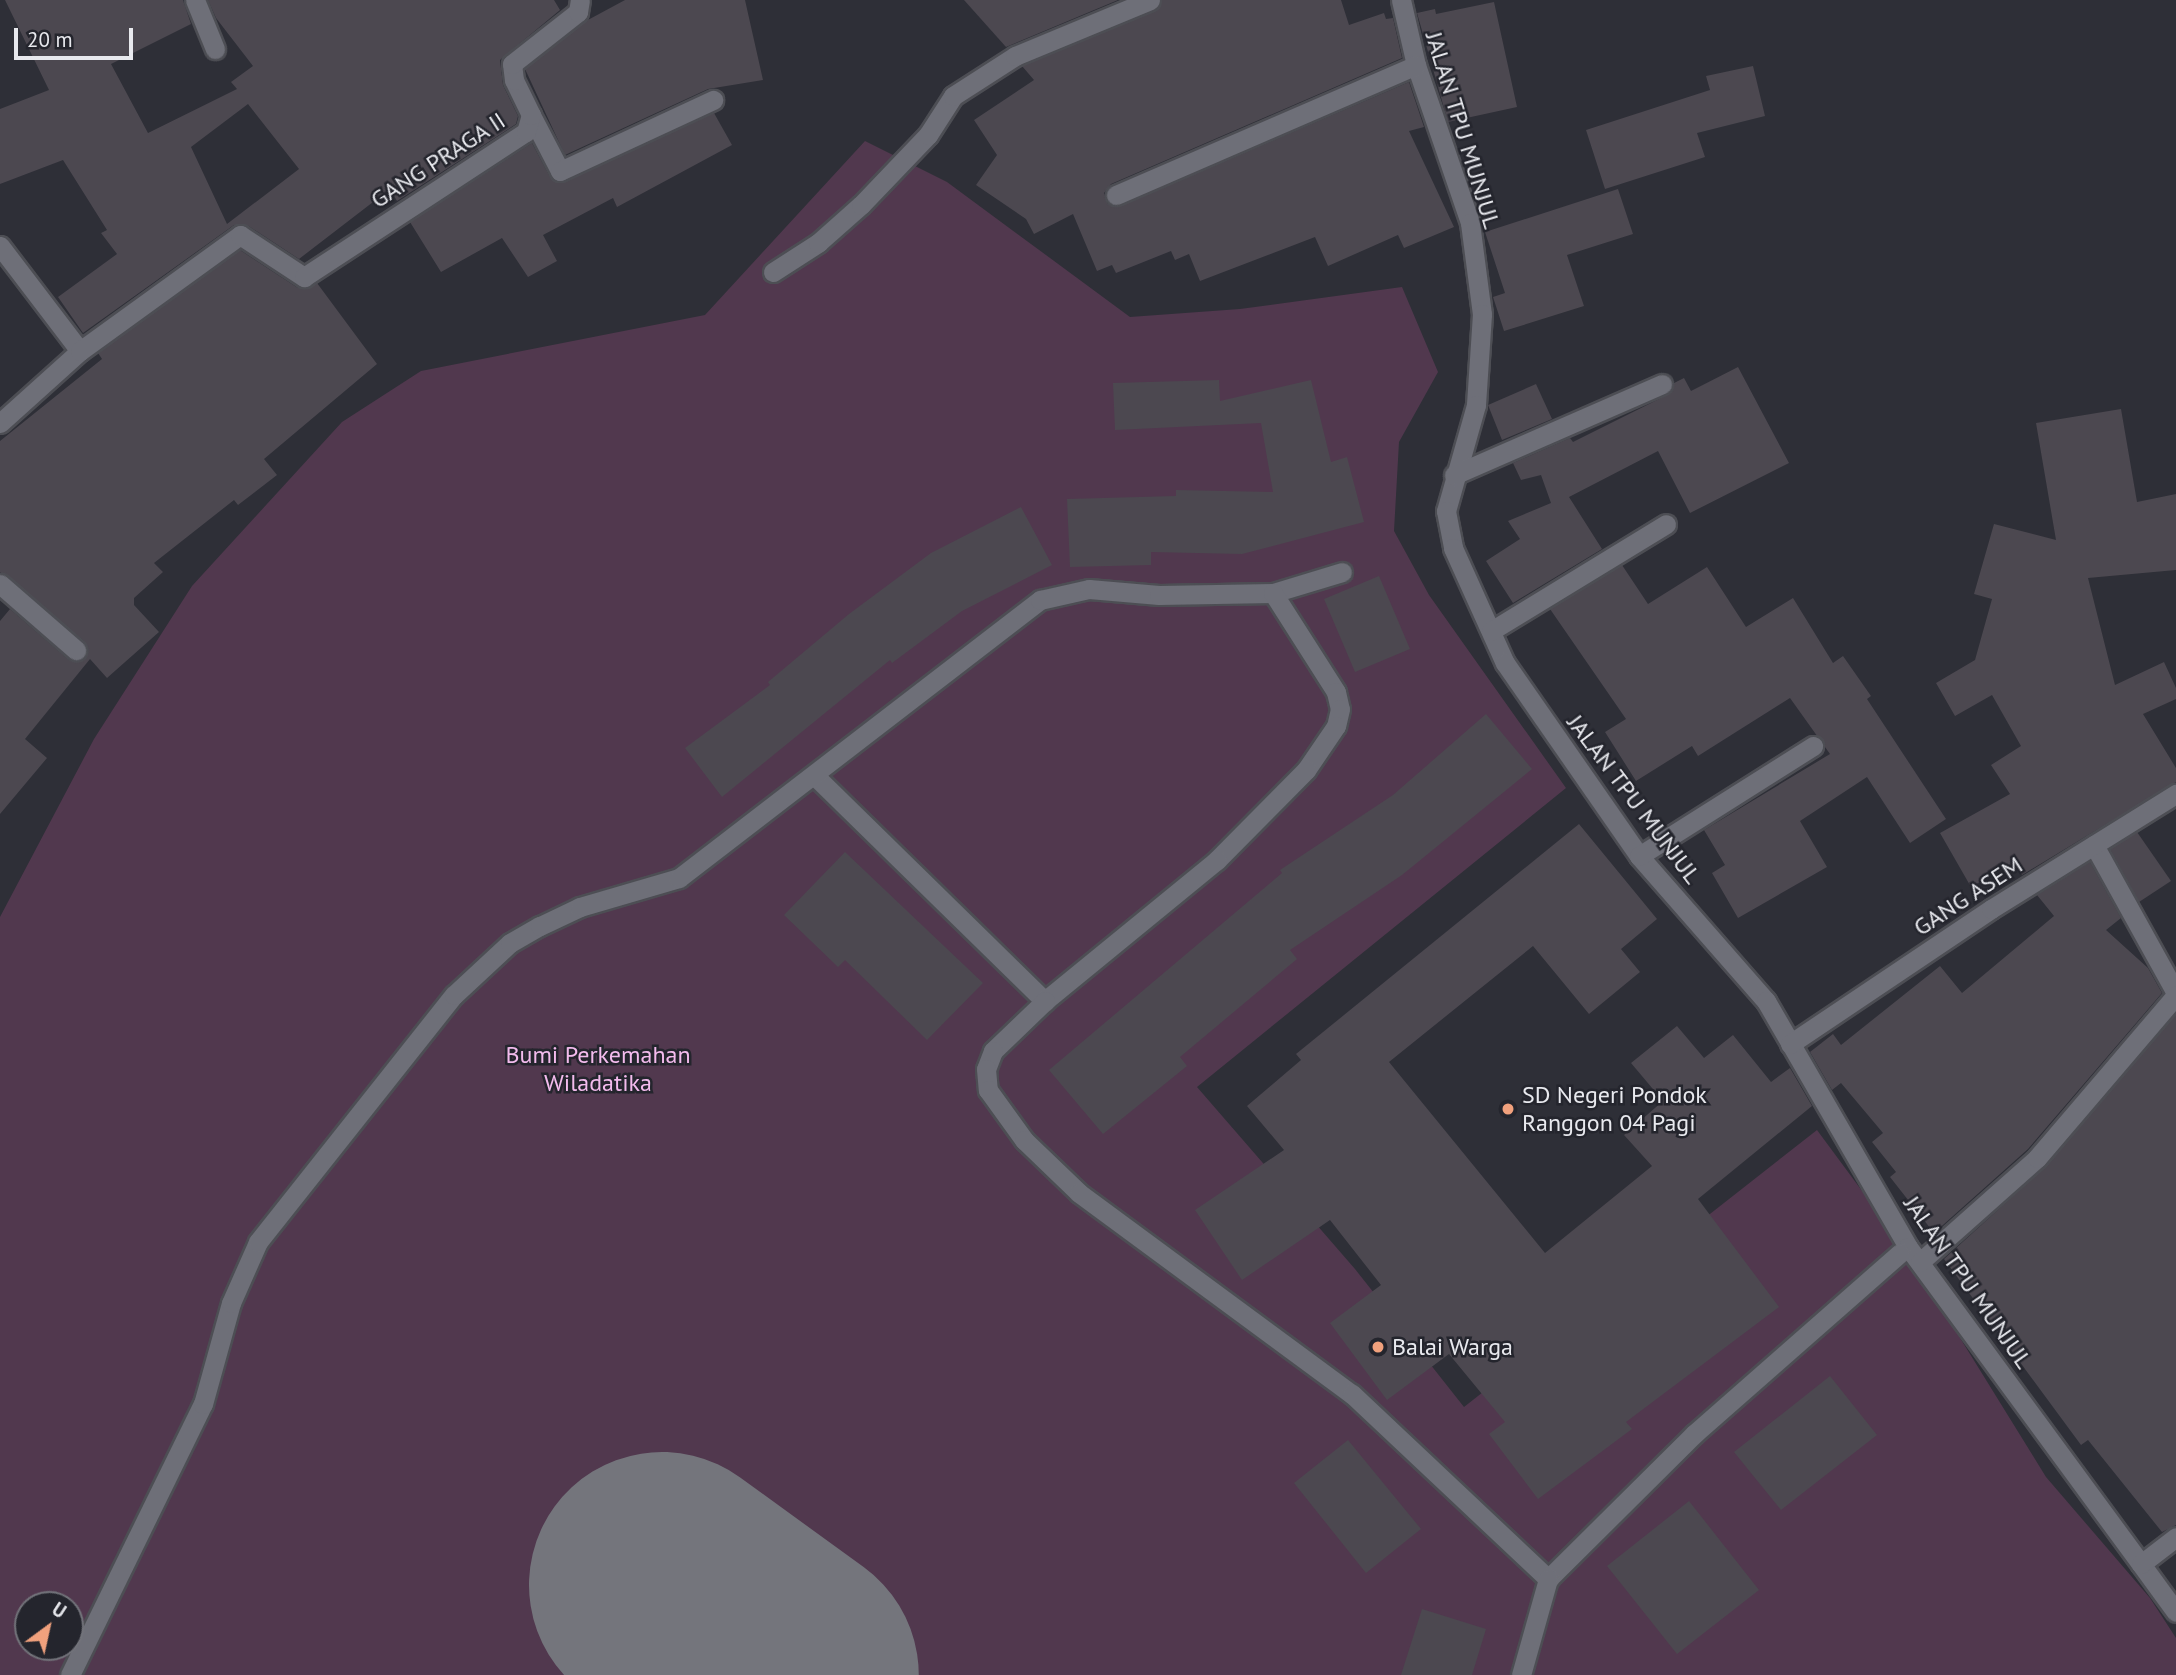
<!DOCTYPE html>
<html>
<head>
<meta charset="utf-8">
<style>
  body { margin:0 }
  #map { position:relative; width:2176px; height:1675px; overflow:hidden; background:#2e2f37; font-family:"PT Sans",sans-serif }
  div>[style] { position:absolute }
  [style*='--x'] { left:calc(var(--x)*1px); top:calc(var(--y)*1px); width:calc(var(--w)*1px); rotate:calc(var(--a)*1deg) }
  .green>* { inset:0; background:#51384e }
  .runway>* { height:266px; margin:-133px; padding:0 133px; transform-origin:133px; border-radius:133px; background:#74757c }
  .building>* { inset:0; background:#4c4850 }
  .roads { filter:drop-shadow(2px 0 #4d4e54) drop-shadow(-2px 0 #4d4e54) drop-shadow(0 2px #4d4e54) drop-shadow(0 -2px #4d4e54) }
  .service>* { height:19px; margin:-9.5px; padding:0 9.5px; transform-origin:9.5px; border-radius:9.5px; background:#6e6f78 }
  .minor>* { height:19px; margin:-9.5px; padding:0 9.5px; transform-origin:9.5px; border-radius:9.5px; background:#6e6f78 }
  .dots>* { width:19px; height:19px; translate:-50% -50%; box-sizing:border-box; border:4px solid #24252d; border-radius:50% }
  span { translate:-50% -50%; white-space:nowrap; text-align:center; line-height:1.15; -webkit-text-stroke:5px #24252d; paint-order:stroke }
  .street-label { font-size:24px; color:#e8e9ee }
  .park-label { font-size:24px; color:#f3bbed }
  .poi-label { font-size:24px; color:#e8e9ee }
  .left { translate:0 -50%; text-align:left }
  .north { position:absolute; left:14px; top:1591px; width:70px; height:70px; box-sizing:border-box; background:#24252d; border:2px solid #72737a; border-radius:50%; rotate:33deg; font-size:19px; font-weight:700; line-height:28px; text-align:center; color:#e8e9ee }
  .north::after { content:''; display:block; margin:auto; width:24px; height:32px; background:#f1a17d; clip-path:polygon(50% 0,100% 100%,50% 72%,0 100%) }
  .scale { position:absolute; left:14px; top:28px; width:119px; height:32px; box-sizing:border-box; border:4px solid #e8e9ee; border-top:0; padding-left:9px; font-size:21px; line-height:24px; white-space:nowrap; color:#e8e9ee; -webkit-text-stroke:5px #24252d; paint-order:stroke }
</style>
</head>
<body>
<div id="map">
  <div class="green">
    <div style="clip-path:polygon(evenodd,865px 141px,947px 182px,1130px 317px,1240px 309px,1402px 287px,1438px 372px,1399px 442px,1394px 531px,1429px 595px,1566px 788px,1197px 1087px,1355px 1269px,1464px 1407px,1817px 1130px,1905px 1249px,2046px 1477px,2150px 1598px,2176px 1638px,2176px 1675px,0 1675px,0 917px,94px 739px,192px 586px,342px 422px,421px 371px,705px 315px,865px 141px,28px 1605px,70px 1605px,70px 1647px,28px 1647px,28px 1605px)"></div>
  </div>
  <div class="runway">
    <div style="--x:662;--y:1585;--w:153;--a:36"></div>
  </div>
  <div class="building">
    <div style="clip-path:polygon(evenodd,5px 0,183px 0,191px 24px,111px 64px,148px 133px,237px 89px,231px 82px,253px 66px,216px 18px,208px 0,554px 0,560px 10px,500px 60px,503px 85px,518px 116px,516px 124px,397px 201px,390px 189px,299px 259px,247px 225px,234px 225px,83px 333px,58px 297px,117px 254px,101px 233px,107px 230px,63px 160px,0 184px,0 109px,49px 90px,5px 0,248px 104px,299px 169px,227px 224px,191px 147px,248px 104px)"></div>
    <div style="clip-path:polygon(625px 0,745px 0,763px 80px,708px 89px,565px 155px,525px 69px,586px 21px)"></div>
    <div style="clip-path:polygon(964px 0,1118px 0,1006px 47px)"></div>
    <div style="clip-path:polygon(1162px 0,1341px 0,1349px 25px,1384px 13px,1386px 19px,1393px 18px,1402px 58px,1111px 184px,1104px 193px,1108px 204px,1121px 206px,1409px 82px,1424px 127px,1409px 131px,1454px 227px,1404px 248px,1398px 235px,1328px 266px,1315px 237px,1200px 281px,1189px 254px,1175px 260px,1171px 251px,1116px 273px,1112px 265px,1097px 271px,1073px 214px,1034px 234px,1026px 219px,976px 185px,997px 155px,974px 120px,1034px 80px,1022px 66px,1155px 11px)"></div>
    <div style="clip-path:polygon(1494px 2px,1517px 107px,1448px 122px,1417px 13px,1435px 9px,1436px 14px)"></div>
    <div style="clip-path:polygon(1753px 66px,1765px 116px,1697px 133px,1705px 157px,1605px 189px,1586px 130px,1710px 90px,1706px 76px)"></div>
    <div style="clip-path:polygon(714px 113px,732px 145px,617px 207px,613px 198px,543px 235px,557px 261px,528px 277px,502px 238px,441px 272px,410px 222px,532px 143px,550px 177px,560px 183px)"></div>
    <div style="clip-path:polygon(1618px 189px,1633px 234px,1567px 255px,1584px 306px,1504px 331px,1493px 297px,1505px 293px,1485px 232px)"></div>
    <div style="clip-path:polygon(240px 250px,298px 288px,317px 283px,377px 364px,264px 459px,277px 475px,238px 505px,234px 500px,154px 563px,163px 572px,134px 598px,134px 605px,159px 632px,107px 678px,90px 659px,25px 739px,47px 758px,0 814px,0 621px,10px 609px,69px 660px,81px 661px,88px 652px,84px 641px,0 572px,0 441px,102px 359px,98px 353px)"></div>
    <div style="clip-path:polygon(1738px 367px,1789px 463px,1690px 513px,1658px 451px,1569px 497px,1602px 549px,1513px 603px,1486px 561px,1520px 539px,1508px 521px,1551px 503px,1541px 475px,1521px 480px,1513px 463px,1570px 438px,1573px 442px,1667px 395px,1674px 383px,1684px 378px,1691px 391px)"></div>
    <div style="clip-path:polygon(1219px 380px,1220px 401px,1311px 380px,1331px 462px,1347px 457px,1364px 522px,1242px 554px,1151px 552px,1151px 565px,1070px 567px,1067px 499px,1176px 496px,1176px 490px,1273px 492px,1261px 423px,1115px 430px,1113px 383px)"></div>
    <div style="clip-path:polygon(1536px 384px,1552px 419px,1502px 440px,1488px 405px)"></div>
    <div style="clip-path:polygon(2121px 409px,2137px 502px,2176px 494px,2176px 570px,2088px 578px,2115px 685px,2164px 662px,2176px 688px,2176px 699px,2143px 714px,2176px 768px,2176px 782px,2022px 875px,2013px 864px,1971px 887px,1940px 833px,2010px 794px,1991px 765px,2021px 746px,1992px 695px,1955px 716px,1936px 683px,1975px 660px,1992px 599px,1974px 594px,1994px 524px,2056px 540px,2036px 423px)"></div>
    <div style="clip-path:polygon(1021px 507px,1052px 565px,962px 611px,892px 663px,890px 660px,722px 797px,685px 748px,770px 685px,768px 682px,849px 614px,931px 553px)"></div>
    <div style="clip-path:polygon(1622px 565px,1648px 604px,1707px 567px,1746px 627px,1793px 598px,1833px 663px,1843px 656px,1871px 696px,1867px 699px,1946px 819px,1910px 843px,1867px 777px,1800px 821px,1827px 867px,1738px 918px,1712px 873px,1725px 865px,1704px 830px,1830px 754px,1790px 698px,1698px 756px,1692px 746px,1636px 781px,1605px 732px,1626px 719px,1550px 609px)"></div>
    <div style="clip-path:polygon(1379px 576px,1410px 649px,1355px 672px,1324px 599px)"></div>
    <div style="clip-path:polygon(1486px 714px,1532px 769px,1402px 875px,1290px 950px,1297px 959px,1180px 1057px,1187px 1066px,1103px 1134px,1049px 1070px,1282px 873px,1280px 870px,1393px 795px)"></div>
    <div style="clip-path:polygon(1579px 824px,1657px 919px,1621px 949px,1640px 972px,1589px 1014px,1533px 946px,1389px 1062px,1545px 1253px,1652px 1166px,1624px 1135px,1663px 1101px,1631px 1063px,1677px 1026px,1704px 1058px,1733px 1035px,1771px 1082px,1790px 1068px,1812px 1106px,1698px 1199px,1779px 1307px,1626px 1422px,1632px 1429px,1538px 1499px,1489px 1434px,1505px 1422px,1449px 1354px,1387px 1400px,1330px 1323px,1381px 1285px,1330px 1220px,1242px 1280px,1195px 1210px,1284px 1150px,1247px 1106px,1301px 1060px,1296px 1054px)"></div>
    <div style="clip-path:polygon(2137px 832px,2171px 881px,2139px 902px,2110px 849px)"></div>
    <div style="clip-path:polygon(845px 852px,983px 983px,927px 1040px,845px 960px,838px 967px,784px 915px)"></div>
    <div style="clip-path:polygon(2090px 862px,2121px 918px,2106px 930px,2148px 968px,2162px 993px,2028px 1149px,1934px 1233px,1890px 1177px,1896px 1172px,1872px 1142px,1883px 1133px,1841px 1083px,1832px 1090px,1810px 1052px,1833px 1034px,1841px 1045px,1940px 966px,1962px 993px,2054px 916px,2037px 895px)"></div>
    <div style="clip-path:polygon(2176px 1014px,2176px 1525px,2162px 1532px,2088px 1440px,2081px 1445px,1944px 1259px,2046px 1166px)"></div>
    <div style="clip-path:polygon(1830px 1376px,1877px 1435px,1781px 1510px,1734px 1452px)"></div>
    <div style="clip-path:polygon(1348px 1440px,1421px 1529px,1366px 1573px,1294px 1483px)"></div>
    <div style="clip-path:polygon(1689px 1501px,1759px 1590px,1677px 1654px,1607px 1566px)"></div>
    <div style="clip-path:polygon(1422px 1609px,1486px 1629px,1472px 1675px,1401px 1675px)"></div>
  </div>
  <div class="roads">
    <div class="service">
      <div style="--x:2141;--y:1564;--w:59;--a:53.9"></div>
    </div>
    <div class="minor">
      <div style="--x:195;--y:0;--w:53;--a:67.8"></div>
      <div style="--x:1401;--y:0;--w:67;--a:77"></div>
      <div style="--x:1416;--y:65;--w:167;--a:71.1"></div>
      <div style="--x:1470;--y:223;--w:92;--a:82.5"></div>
      <div style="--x:1482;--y:314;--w:91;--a:93.8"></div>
      <div style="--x:1476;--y:405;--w:110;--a:105.8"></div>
      <div style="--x:1446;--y:511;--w:38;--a:79"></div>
      <div style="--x:1453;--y:548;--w:126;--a:65.7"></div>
      <div style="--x:1505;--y:663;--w:235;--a:55.2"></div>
      <div style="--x:1639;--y:856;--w:193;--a:48.8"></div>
      <div style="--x:1766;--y:1001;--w:284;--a:60"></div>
      <div style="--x:1908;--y:1247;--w:393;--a:53.7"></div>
      <div style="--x:2141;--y:1564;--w:44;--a:-37.6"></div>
      <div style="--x:531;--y:115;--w:63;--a:62.6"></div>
      <div style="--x:560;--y:171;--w:169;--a:-24.9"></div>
      <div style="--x:1116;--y:195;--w:327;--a:-23.4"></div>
      <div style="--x:0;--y:246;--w:132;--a:52.7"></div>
      <div style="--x:773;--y:272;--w:54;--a:-32.8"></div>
      <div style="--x:818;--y:243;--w:57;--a:-41.5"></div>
      <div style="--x:861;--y:205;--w:97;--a:-46.3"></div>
      <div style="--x:928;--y:135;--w:46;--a:-57.3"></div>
      <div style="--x:953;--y:96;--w:74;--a:-32.8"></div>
      <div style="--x:1015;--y:56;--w:146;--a:-22.5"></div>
      <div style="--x:0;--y:423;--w:108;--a:-42"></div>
      <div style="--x:80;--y:351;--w:198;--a:-35.9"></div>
      <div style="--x:240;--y:235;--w:77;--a:33.3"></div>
      <div style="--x:304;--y:277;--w:265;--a:-33.2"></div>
      <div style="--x:526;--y:132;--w:18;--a:-74"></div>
      <div style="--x:531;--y:115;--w:39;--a:-116"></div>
      <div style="--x:514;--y:80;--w:16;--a:-97"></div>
      <div style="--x:512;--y:64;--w:84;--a:-38.2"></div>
      <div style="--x:578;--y:12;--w:12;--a:-81"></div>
      <div style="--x:1454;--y:475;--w:227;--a:-23.6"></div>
      <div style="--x:0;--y:584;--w:101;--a:41"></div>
      <div style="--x:1273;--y:593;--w:72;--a:-16.9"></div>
      <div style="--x:1491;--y:631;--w:205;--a:-31.4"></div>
      <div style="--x:815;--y:776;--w:322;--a:44.4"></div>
      <div style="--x:2094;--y:845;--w:169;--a:61"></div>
      <div style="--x:1639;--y:856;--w:206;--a:-32.3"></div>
      <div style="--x:1790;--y:1044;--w:242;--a:-33.9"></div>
      <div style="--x:1991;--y:909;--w:218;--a:-31.9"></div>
      <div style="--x:1920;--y:1262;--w:157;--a:-41.6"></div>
      <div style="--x:2037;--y:1158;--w:214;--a:-49.5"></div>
      <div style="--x:1548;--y:1579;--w:206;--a:-44.8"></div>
      <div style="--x:1694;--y:1434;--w:274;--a:-41.3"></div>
      <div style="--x:70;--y:1675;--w:302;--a:-63.9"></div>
      <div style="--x:203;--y:1404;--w:105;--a:-74.5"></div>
      <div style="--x:231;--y:1303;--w:67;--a:-66.1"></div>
      <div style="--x:258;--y:1242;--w:315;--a:-51.6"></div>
      <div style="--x:454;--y:995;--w:76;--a:-42.9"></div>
      <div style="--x:510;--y:943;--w:34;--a:-30"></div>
      <div style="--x:540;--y:926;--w:44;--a:-25.4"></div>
      <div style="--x:580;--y:907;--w:103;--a:-16.3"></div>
      <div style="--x:679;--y:878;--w:456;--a:-37.6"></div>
      <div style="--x:1040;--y:600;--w:50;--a:-12.7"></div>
      <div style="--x:1089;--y:589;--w:70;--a:4.9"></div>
      <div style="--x:1159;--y:595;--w:114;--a:-1"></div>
      <div style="--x:1273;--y:593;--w:117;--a:57.5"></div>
      <div style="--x:1336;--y:692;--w:17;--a:77"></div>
      <div style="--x:1340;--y:709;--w:17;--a:103"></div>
      <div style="--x:1336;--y:726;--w:53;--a:124.3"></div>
      <div style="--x:1306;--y:770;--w:127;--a:134.7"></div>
      <div style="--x:1217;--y:860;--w:222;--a:140.7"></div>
      <div style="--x:1045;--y:1001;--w:72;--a:136.1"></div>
      <div style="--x:993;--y:1051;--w:19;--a:111"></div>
      <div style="--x:986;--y:1069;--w:21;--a:85"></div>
      <div style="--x:988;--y:1090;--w:62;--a:54.2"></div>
      <div style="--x:1024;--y:1140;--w:76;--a:43.9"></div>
      <div style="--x:1079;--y:1193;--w:339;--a:36.4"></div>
      <div style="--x:1352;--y:1394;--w:270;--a:43.3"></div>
      <div style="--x:1548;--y:1579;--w:100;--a:105.7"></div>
    </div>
  </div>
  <div class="dots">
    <div style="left:1508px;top:1109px;background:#f1a17d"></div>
    <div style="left:1378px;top:1347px;background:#f1a17d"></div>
  </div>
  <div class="street-label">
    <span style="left:1463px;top:130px;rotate:73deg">JALAN TPU MUNJUL</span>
    <span style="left:438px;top:160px;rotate:-33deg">GANG PRAGA II</span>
    <span style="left:1634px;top:799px;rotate:53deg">JALAN TPU MUNJUL</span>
    <span style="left:1968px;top:896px;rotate:-33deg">GANG ASEM</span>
    <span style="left:1968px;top:1282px;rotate:55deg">JALAN TPU MUNJUL</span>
  </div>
  <div class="park-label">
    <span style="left:598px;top:1069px">Bumi Perkemahan<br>Wiladatika</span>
  </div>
  <div class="poi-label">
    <span class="left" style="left:1522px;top:1109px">SD Negeri Pondok<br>Ranggon 04 Pagi</span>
    <span class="left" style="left:1392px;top:1347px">Balai Warga</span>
  </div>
  <div class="north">U</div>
  <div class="scale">20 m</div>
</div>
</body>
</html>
